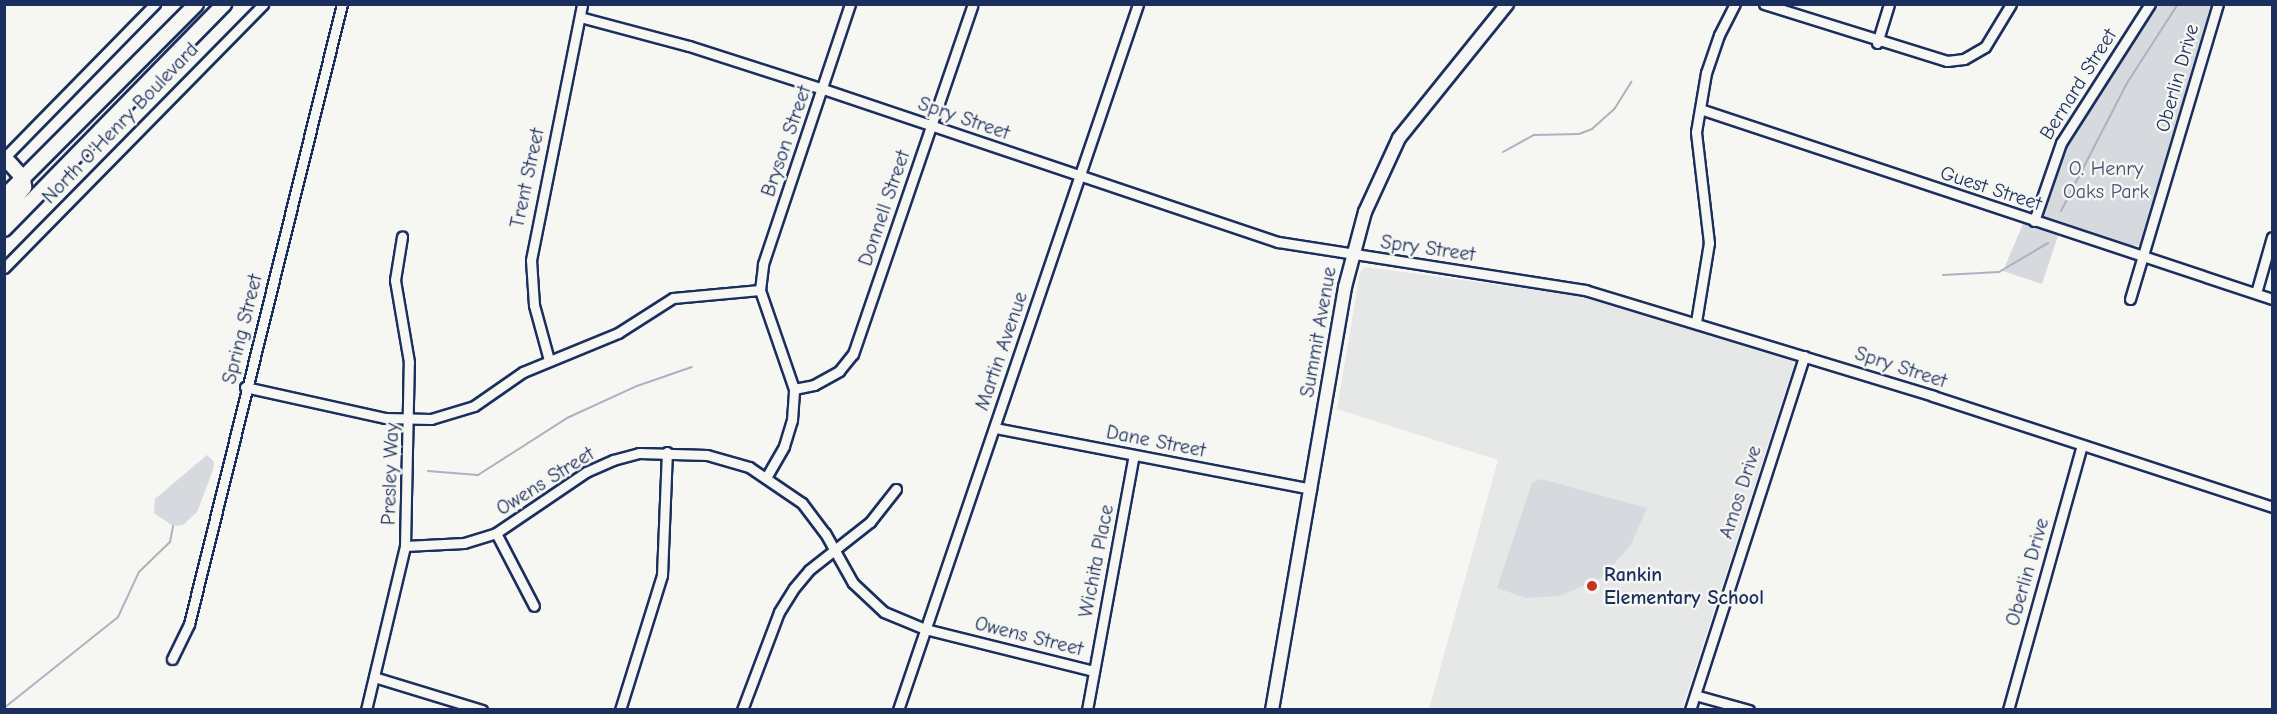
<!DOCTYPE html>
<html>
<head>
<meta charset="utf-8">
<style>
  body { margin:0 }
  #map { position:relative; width:2277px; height:714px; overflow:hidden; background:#f6f6f2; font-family:"Comic Neue",sans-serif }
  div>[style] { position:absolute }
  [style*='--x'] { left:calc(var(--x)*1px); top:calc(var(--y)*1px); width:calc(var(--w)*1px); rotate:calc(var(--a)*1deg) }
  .built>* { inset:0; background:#e6e7e7 }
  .green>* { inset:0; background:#d6d9dd }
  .stream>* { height:2px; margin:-1px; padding:0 1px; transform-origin:1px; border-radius:1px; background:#abb2c0 }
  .roads { filter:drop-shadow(2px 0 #1b2f5e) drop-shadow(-2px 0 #1b2f5e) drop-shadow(0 2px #1b2f5e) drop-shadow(0 -2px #1b2f5e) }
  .minor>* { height:9px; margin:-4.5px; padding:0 4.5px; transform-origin:4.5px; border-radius:4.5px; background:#f6f6f2 }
  .major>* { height:12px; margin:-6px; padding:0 6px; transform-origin:6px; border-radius:6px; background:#f6f6f2 }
  .highway>* { height:14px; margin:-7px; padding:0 7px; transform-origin:7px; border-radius:7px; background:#f6f6f2 }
  .dots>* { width:16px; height:16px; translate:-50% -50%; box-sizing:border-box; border:3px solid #f6f6f2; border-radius:50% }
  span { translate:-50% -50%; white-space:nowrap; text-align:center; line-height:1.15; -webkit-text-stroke:5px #f6f6f2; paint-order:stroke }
  .street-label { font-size:20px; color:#1b2f5e }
  .park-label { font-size:20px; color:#405177 }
  .poi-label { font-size:20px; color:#1b2f5e; font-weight:700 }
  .left { translate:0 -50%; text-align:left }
  .frame { position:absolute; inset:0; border:6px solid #1b2f5e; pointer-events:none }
</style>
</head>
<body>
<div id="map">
  <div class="built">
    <div style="clip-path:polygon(1365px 267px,1575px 295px,1791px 359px,1794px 365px,1682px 709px,1429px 709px,1498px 460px,1337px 409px,1360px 272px)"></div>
  </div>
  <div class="green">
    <div style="clip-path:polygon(2157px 5px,2211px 5px,2142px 245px,2132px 246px,2062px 224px,2042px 284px,2003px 271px,2023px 224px,2036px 227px,2068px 139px)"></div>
    <div style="clip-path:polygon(207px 455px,214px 462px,213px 470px,197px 512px,183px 525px,173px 526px,154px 513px,155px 499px)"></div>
    <div style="clip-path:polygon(1541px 479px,1647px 508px,1631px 545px,1600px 579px,1559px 596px,1526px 598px,1497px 588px,1532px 483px)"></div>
  </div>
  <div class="stream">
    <div style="--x:1503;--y:152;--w:35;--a:-29"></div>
    <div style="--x:1534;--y:135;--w:45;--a:-1.3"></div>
    <div style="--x:1579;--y:134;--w:14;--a:-21"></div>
    <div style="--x:1592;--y:129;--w:31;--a:-42"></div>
    <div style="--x:1615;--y:108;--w:31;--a:-58"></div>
    <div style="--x:2061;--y:211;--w:144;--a:-62.7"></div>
    <div style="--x:2127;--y:83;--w:94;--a:-57.2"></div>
    <div style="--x:1943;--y:275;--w:56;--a:-3.1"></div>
    <div style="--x:1999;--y:272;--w:57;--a:-30.6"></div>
    <div style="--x:428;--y:471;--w:50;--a:4.6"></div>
    <div style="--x:478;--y:475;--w:106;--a:-32.6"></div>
    <div style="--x:567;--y:418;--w:77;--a:-24.6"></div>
    <div style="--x:637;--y:386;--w:58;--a:-19.1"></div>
    <div style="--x:4;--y:708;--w:146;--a:-38.6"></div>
    <div style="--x:118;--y:617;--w:50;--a:-65"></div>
    <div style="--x:139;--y:572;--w:43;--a:-44.1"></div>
    <div style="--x:170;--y:542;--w:16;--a:-79"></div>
  </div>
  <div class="roads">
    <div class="minor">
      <div style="--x:1764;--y:4;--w:192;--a:17.3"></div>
      <div style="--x:1947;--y:61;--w:17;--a:-7"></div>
      <div style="--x:1964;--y:59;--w:24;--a:-30"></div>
      <div style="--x:1985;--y:47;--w:50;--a:-58.8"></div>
      <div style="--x:580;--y:17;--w:113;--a:14.9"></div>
      <div style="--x:689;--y:46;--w:141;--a:17.8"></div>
      <div style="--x:823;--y:89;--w:480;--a:18.6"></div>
      <div style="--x:1278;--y:242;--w:311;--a:8.9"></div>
      <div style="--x:1585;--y:290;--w:364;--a:16.9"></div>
      <div style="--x:1933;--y:396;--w:357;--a:18.1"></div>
      <div style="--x:1877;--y:43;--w:41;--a:-72.9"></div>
      <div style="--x:1700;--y:109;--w:603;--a:18.37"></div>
      <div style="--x:4;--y:158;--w:216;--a:-45.6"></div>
      <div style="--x:2034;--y:221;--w:83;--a:-70.9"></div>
      <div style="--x:2061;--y:143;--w:165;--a:-57.4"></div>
      <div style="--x:4;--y:268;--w:370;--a:-45.5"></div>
      <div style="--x:2256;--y:293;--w:58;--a:-74.1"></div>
      <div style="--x:2130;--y:299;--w:308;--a:-73.4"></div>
      <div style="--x:1696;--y:322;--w:80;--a:-80.7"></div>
      <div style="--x:1709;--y:243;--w:112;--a:-96.7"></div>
      <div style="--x:1696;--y:132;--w:60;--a:-80.4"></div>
      <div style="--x:1706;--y:73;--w:40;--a:-71.1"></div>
      <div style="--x:1719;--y:35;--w:35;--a:-63"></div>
      <div style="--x:549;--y:360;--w:57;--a:-105.3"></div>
      <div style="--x:534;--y:305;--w:45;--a:-93.8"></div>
      <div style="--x:531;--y:260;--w:261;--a:-78.7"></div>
      <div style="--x:245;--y:387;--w:143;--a:12.5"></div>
      <div style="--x:385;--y:418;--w:46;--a:1.2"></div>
      <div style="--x:431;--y:419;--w:45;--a:-16.8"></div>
      <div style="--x:474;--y:406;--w:60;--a:-34.8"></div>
      <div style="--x:523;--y:372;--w:103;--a:-22.3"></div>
      <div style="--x:618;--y:333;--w:65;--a:-32.5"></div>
      <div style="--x:673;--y:298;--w:87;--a:-5.3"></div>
      <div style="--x:794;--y:389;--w:20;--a:-11"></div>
      <div style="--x:814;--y:385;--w:29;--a:-29"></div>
      <div style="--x:839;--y:371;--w:22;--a:-51"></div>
      <div style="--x:853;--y:354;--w:368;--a:-71.1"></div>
      <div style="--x:995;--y:428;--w:322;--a:10.9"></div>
      <div style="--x:767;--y:476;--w:34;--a:-60"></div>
      <div style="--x:784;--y:446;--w:27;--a:-73"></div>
      <div style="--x:792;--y:420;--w:31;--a:-86"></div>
      <div style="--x:794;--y:389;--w:105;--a:-109"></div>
      <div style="--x:760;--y:290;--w:26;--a:-83"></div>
      <div style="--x:763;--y:264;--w:274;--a:-71.5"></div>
      <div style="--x:496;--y:533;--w:82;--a:62.5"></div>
      <div style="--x:405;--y:546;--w:59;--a:-2.9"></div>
      <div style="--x:464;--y:543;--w:34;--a:-17"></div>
      <div style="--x:496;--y:533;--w:109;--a:-34.1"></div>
      <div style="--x:586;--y:472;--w:30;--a:-24"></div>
      <div style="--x:613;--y:460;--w:27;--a:-15"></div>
      <div style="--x:639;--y:453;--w:68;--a:1.7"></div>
      <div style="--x:707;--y:455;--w:44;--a:15.9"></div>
      <div style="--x:749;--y:467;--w:64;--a:34.2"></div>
      <div style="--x:802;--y:503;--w:38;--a:53"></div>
      <div style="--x:825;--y:533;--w:57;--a:60.8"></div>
      <div style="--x:853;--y:583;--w:42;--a:43.1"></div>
      <div style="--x:884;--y:612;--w:44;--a:22.5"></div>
      <div style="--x:925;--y:629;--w:174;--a:14"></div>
      <div style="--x:172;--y:659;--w:39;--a:-64"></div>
      <div style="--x:189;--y:624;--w:639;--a:-76.14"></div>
      <div style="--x:374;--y:677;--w:113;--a:17"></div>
      <div style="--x:1695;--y:695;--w:56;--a:15.5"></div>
      <div style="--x:366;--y:710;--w:169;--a:-76.6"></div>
      <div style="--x:405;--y:546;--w:184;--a:-88.8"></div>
      <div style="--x:409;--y:362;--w:83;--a:-99.7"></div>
      <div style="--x:395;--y:280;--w:44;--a:-80.8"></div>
      <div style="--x:620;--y:710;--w:141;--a:-72.7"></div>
      <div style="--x:662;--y:575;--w:123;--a:-87.7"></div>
      <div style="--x:742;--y:710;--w:105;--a:-69.3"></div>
      <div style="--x:779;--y:612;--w:28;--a:-58"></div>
      <div style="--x:794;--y:588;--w:23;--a:-50"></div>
      <div style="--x:809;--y:570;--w:78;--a:-38.2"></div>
      <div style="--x:870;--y:522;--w:42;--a:-51.8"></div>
      <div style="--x:898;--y:710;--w:746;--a:-71.22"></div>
      <div style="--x:1087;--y:710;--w:259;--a:-79.6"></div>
      <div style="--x:1690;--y:710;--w:372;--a:-72.1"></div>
      <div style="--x:2008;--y:710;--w:275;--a:-74.4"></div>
    </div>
    <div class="major">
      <div style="--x:1272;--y:710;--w:429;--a:-80.2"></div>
      <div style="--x:1345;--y:287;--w:78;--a:-75.1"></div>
      <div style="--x:1365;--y:212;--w:81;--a:-65.3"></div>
      <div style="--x:1399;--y:138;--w:172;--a:-51.1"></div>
    </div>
    <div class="highway">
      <div style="--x:4;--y:197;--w:272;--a:-45.1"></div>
      <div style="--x:4;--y:213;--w:33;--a:-52"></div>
      <div style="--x:24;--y:187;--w:9;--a:-96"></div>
      <div style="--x:23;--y:178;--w:27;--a:-132"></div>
      <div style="--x:4;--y:229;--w:315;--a:-45.6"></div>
    </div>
  </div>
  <div class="dots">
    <div style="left:1592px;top:586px;background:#c8321e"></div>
  </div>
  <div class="street-label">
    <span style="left:2177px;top:78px;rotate:-74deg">Oberlin Drive</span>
    <span style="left:2078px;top:84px;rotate:-58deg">Bernard Street</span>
    <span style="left:964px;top:118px;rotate:19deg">Spry Street</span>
    <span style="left:120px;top:123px;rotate:-46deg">North O'Henry Boulevard</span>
    <span style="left:786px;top:141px;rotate:-71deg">Bryson Street</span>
    <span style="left:527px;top:178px;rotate:-78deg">Trent Street</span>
    <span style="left:1991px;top:188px;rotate:18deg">Guest Street</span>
    <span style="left:884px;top:208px;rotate:-71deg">Donnell Street</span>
    <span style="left:1428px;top:248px;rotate:8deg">Spry Street</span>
    <span style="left:242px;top:329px;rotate:-76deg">Spring Street</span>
    <span style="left:1318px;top:332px;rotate:-80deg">Summit Avenue</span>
    <span style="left:1001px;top:351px;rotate:-71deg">Martin Avenue</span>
    <span style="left:1901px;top:367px;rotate:18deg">Spry Street</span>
    <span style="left:1156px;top:441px;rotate:11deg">Dane Street</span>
    <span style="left:390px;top:474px;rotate:-88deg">Presley Way</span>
    <span style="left:545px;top:481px;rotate:-32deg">Owens Street</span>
    <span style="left:1740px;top:492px;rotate:-72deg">Amos Drive</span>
    <span style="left:1096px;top:561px;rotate:-79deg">Wichita Place</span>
    <span style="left:2027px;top:572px;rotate:-74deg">Oberlin Drive</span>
    <span style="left:1029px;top:636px;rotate:14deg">Owens Street</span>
  </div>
  <div class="park-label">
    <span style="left:2106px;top:180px">O. Henry<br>Oaks Park</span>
  </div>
  <div class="poi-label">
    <span class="left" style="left:1604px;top:586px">Rankin<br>Elementary School</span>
  </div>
  <div class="frame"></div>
</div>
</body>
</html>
